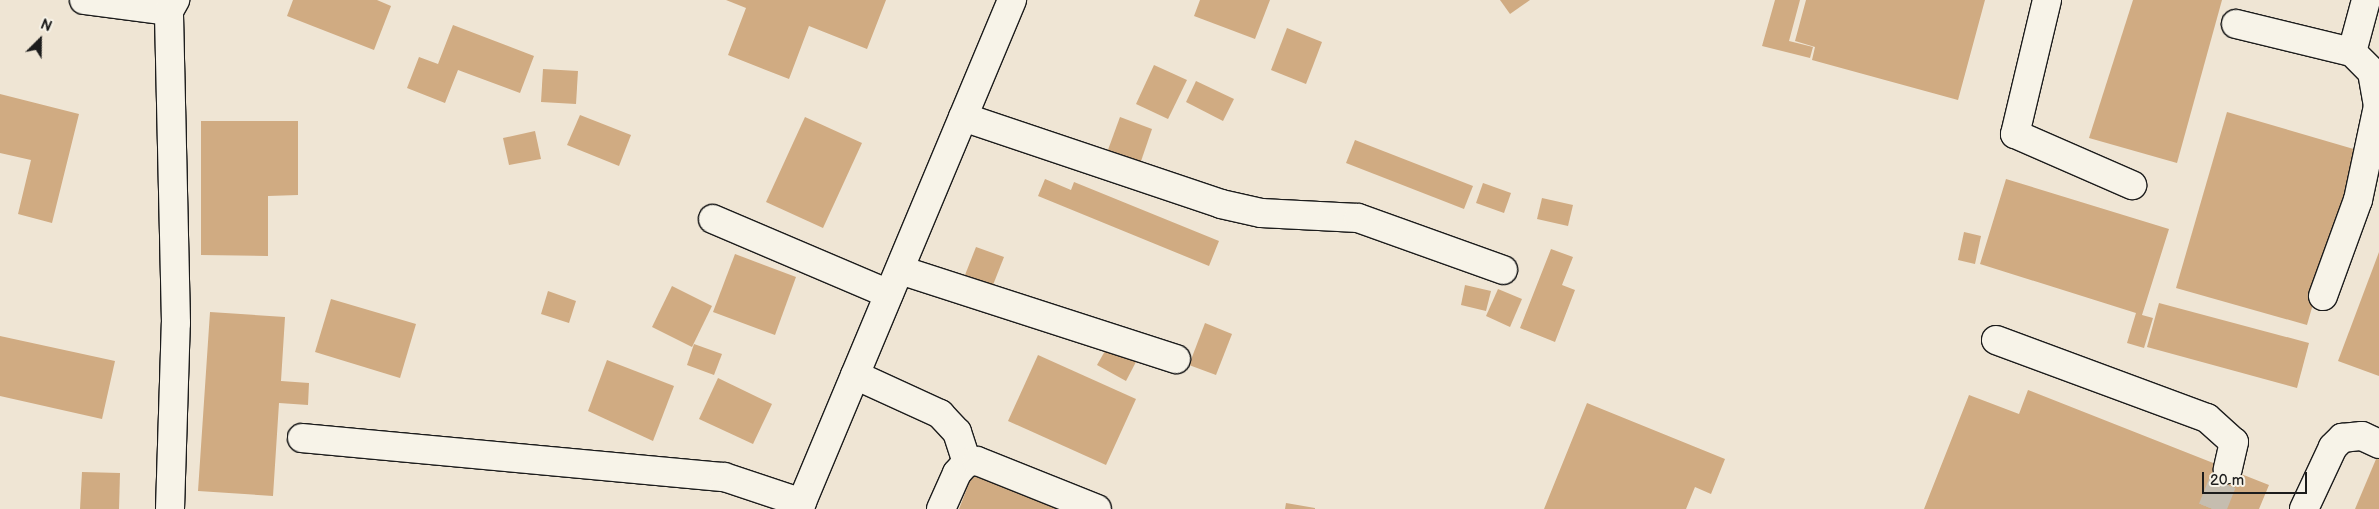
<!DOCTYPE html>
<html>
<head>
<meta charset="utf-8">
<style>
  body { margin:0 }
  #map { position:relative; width:2379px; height:509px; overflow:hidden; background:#efe5d4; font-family:"Balsamiq Sans",sans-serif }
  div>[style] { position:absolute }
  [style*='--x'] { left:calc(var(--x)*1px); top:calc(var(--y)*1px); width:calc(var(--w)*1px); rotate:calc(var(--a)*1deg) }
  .building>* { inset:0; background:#d0ab82 }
  .minor-tunnel>* { height:28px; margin-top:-14px; transform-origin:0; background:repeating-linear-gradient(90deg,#c5bdaf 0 28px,transparent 0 42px) }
  .roads { filter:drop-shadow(1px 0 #1c1c1c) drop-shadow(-1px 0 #1c1c1c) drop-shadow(0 1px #1c1c1c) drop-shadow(0 -1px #1c1c1c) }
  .minor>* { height:28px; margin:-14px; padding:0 14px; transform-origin:14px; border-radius:14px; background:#f7f3e8 }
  span { translate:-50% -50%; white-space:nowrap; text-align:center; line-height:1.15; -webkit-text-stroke:4.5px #f7f3e8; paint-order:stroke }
  .north { position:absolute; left:15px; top:15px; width:50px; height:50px; -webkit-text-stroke:4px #f7f3e8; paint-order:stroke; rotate:23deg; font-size:14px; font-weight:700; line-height:20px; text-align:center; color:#1c1c1c }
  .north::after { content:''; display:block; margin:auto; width:18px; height:22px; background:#1c1c1c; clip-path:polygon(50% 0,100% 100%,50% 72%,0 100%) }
  .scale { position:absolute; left:2202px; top:472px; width:105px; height:22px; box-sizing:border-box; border:2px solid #1c1c1c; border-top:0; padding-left:6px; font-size:15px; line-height:18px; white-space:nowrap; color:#1c1c1c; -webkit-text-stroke:4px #f7f3e8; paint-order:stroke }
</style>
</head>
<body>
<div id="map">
  <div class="building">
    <div style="clip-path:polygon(293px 0,377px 0,391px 6px,374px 50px,287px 16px)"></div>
    <div style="clip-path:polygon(726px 0,886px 0,867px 49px,809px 26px,789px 79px,728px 55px,746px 8px)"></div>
    <div style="clip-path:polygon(1200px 0,1270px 0,1255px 39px,1194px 16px)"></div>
    <div style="clip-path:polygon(1500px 0,1530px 0,1510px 14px)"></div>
    <div style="clip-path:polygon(1775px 0,1800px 0,1789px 41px,1813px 47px,1810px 58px,1762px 46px)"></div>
    <div style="clip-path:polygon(1806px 0,1985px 0,1958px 100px,1812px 60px,1815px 47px,1795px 41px)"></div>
    <div style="clip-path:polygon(2133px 0,2222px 0,2177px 163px,2089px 138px)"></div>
    <div style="clip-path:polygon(453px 25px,534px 56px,520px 93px,458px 70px,445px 103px,407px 88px,419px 57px,438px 64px)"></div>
    <div style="clip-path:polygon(1287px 28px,1322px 42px,1306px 84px,1271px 70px)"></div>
    <div style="clip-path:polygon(1154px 65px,1187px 80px,1168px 119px,1136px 104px)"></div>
    <div style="clip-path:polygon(543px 69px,578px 71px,576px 104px,541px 102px)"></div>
    <div style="clip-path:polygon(1196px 81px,1234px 99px,1223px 121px,1186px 102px)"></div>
    <div style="clip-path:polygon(0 94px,79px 114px,52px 223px,18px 214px,31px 160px,0 153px)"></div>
    <div style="clip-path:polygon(2227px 112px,2357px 150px,2307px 325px,2176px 288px)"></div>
    <div style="clip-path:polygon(580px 115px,631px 135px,619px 166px,567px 145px)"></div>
    <div style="clip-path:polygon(805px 117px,862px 143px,823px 228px,766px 202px)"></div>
    <div style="clip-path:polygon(1120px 117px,1152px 129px,1138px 170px,1105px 158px)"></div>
    <div style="clip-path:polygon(201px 121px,298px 121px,298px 195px,268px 196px,268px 256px,201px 255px)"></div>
    <div style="clip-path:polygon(535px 131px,541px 159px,509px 165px,503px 138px)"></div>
    <div style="clip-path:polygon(1355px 140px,1473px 186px,1464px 209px,1346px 163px)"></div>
    <div style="clip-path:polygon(1045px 179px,1071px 190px,1074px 182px,1219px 241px,1209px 266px,1038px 196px)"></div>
    <div style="clip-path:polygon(2006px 179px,2169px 229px,2142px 315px,2153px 318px,2144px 348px,2127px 343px,2136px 313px,1980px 264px)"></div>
    <div style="clip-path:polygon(1483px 183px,1511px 193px,1504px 213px,1476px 203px)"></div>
    <div style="clip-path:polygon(1542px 198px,1573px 205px,1568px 226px,1537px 219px)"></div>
    <div style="clip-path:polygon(1964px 232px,1981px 236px,1975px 264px,1958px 260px)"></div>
    <div style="clip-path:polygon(976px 247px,1004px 257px,993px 285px,965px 275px)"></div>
    <div style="clip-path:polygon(1551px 249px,1573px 257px,1562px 285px,1575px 290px,1555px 342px,1520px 328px)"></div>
    <div style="clip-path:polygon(2379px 252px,2379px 376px,2338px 361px)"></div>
    <div style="clip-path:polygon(735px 254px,796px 277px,775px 335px,713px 312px)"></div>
    <div style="clip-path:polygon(1465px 285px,1491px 291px,1486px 311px,1461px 305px)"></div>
    <div style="clip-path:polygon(672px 286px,712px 306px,692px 347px,652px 327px)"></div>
    <div style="clip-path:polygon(1498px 289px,1522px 299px,1510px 327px,1486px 316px)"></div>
    <div style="clip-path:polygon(548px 291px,576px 301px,569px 323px,541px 314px)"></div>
    <div style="clip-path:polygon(331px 299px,416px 324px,400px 378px,315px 352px)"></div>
    <div style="clip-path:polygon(2159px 303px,2309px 343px,2297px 388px,2147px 347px)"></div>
    <div style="clip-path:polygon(210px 312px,285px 317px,281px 381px,309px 383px,308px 405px,279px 403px,273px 496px,198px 491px)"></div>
    <div style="clip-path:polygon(1205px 323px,1232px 334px,1216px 375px,1189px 365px)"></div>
    <div style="clip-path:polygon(0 336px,115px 361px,102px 419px,0 396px)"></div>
    <div style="clip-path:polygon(694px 344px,722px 354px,714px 375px,687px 365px)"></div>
    <div style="clip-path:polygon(1109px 344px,1137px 360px,1126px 381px,1097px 365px)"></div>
    <div style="clip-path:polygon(1038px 355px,1136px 399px,1106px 465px,1008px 421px)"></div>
    <div style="clip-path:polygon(607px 360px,674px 386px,653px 441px,588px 411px)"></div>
    <div style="clip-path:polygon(718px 378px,772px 404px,753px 444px,699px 419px)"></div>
    <div style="clip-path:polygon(2028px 390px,2269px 485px,2259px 509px,1924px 509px,1969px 395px,2019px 414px)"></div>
    <div style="clip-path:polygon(1587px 403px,1725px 459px,1711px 494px,1695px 487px,1686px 509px,1544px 509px)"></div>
    <div style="clip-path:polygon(2379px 452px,2379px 509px,2355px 509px)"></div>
    <div style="clip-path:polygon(976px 465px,1093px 509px,959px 509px)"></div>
    <div style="clip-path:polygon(82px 472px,120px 473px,119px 509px,80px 509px)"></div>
    <div style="clip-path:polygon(1286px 503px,1315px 508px,1315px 509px,1285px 509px)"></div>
  </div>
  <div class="minor-tunnel">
    <div style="--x:2212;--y:509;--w:43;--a:-68.2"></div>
  </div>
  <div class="roads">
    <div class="minor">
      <div style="--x:84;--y:0;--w:86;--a:7.4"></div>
      <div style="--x:2047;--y:0;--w:138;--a:103.4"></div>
      <div style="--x:2015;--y:134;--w:128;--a:23.6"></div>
      <div style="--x:2236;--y:24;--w:119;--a:13.6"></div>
      <div style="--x:963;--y:117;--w:272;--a:18.6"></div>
      <div style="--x:1221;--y:204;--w:41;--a:12.7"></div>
      <div style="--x:1261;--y:213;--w:97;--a:3"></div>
      <div style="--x:1358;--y:218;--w:154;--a:19.7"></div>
      <div style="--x:713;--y:219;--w:191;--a:23.1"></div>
      <div style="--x:900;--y:270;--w:290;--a:17.9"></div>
      <div style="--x:2323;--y:296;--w:102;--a:-70"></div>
      <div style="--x:2358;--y:200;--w:96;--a:-78"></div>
      <div style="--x:2378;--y:106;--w:35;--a:-100"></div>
      <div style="--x:2372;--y:72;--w:28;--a:-135"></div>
      <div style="--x:2352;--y:52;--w:54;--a:-74.9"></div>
      <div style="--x:1996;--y:340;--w:225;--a:20.3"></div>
      <div style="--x:2207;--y:418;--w:36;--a:42"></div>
      <div style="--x:2234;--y:442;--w:28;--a:103"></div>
      <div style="--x:855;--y:375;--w:94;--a:24.6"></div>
      <div style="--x:940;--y:414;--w:25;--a:47"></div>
      <div style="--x:957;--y:432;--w:32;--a:72"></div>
      <div style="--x:302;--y:438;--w:424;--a:5.3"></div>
      <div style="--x:724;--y:477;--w:82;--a:18.4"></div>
      <div style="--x:170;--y:509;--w:186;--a:-88.2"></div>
      <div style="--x:176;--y:323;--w:312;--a:-91.3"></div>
      <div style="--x:169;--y:11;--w:13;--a:-61"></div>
      <div style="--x:799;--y:509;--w:552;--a:-67.29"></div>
      <div style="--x:941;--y:509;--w:39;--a:-66"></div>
      <div style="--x:957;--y:473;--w:15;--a:-48"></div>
      <div style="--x:967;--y:462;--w:10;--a:-6"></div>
      <div style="--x:977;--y:461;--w:129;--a:21.8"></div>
      <div style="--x:2304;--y:509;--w:68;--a:-64.9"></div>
      <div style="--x:2333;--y:447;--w:13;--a:-45"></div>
      <div style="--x:2342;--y:438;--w:20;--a:-6"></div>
      <div style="--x:2362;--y:436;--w:19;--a:25"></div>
    </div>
  </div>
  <div class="north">N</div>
  <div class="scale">20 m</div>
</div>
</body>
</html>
